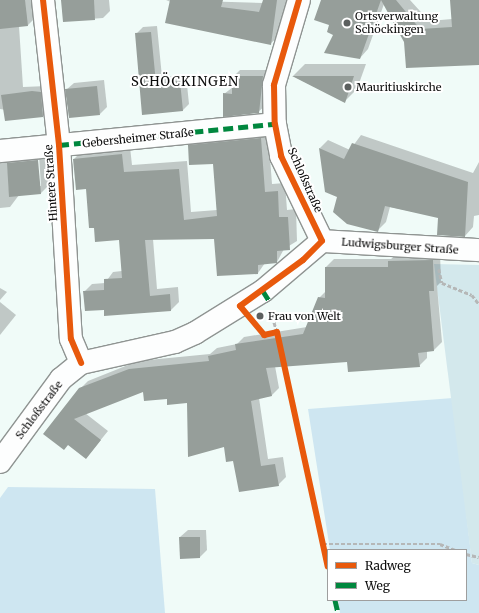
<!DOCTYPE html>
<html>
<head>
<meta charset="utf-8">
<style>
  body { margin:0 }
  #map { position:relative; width:479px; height:613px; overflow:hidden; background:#f0fbf8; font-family:Merriweather,serif }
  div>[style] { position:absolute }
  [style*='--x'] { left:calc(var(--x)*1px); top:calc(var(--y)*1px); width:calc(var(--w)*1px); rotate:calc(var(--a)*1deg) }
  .green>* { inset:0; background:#cee6f1 }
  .cemetery>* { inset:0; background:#d3e8ec }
  .shadow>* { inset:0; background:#0003 }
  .building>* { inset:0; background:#969e9a }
  .path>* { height:2.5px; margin-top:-1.25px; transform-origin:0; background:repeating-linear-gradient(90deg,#b5b7b7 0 4px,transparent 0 6px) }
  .roads { filter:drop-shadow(1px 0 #8f9492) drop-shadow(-1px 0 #8f9492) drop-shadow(0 1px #8f9492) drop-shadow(0 -1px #8f9492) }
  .minor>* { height:22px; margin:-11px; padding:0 11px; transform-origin:11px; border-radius:11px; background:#fdfefe }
  .quiet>* { height:5px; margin-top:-2.5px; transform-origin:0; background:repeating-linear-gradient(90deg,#00873e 0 10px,transparent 0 15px) }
  .cycleway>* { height:6px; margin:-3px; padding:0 3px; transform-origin:3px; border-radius:3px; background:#e8590c }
  .dots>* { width:11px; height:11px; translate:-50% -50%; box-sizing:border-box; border:2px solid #fff; border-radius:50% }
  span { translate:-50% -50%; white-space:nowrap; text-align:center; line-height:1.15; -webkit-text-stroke:4px #fff; paint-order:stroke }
  .poi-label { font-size:11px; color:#0c0c0c }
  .left { translate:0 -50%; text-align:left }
  .street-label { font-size:11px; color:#0c0c0c }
  .quarter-label { font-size:13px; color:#0c0c0c; letter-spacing:1px }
  .legend { position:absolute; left:327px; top:549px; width:140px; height:52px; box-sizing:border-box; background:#fff; border:1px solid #9e9e9e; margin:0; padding:5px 7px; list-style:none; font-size:12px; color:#0c0c0c }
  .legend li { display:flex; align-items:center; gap:8px; height:20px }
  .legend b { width:20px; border:1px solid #9e9e9e }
</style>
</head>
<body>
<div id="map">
  <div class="green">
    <div style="clip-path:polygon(453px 398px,472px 563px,479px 565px,479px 613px,340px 613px,338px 600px,466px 600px,466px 550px,330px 550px,308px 409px)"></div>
    <div style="clip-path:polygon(8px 487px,155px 489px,165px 613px,0 613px,0 498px)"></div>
  </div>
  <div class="cemetery">
    <div style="clip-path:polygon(434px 264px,479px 265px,479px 565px,472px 563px)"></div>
  </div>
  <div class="shadow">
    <div style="clip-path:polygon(0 0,32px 0,35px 18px,28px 25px,19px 26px,23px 87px,47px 86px,50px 109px,43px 116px,0 109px)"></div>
    <div style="clip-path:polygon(62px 0,109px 0,110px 11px,103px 18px,64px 21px)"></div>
    <div style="clip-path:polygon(166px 0,263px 3px,264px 0,287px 0,279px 36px,270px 44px)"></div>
    <div style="clip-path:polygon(323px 0,410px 0,429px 21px,452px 19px,452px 0,479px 0,479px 64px,405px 41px,384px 4px,368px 49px,360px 58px,335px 34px)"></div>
    <div style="clip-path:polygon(157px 26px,162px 77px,186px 75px,189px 104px,183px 110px,143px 113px,136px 34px,143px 27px)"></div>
    <div style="clip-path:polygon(305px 64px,366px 64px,357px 89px,344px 102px,293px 76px)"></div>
    <div style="clip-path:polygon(240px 70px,270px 70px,266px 105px,258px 112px,224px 94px,233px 87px,233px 77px)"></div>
    <div style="clip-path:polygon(104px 80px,107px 107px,100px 114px,66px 90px,74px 83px)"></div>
    <div style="clip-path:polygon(268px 131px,272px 184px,285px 183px,287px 210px,296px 209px,297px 241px,284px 249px,277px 262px,265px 263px,258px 273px,215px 238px,153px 239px,157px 289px,178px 287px,179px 302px,171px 310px,105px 315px,105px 309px,84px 292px,92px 284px,105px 283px,113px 272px,122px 271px,120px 239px,95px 227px,87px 188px,74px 159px,82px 151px,130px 147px,132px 165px,187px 161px,191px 212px,217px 210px,214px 163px,189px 145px,197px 138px)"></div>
    <div style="clip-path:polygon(361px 135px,473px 173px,479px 162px,479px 215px,474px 216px,473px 227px,465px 236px,439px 217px,390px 207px,386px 222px,377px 231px,338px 196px,320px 148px,328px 140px,350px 150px)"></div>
    <div style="clip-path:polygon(evenodd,47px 151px,50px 184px,41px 193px,19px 195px,10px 207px,0 208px,0 155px,47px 151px,37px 155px,39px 155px,41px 186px,39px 186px,37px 155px)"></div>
    <div style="clip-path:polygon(440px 252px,441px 282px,437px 286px,442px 342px,434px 350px,427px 351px,427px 358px,419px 366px,348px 361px,275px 366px,279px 388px,271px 396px,259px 398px,268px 459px,283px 457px,286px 477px,278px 485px,234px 459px,188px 402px,144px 391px,85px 413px,108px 431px,86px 458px,69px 444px,80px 389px,88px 381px,138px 361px,210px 354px,217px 348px,237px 344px,244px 337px,307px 327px,319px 298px,326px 291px,326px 267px,334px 259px,391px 259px,397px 254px)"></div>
    <div style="clip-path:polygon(0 288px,7px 292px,0 300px)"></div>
    <div style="clip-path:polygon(0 302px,16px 315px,0 335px)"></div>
    <div style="clip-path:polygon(188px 530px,206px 530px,207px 550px,200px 557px,180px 537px)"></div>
  </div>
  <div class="building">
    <div style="clip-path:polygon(0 0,25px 0,28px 26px,0 29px)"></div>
    <div style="clip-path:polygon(61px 0,94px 0,95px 20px,63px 22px)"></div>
    <div style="clip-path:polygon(170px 0,223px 0,221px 7px,259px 12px,263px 0,277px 0,271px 45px,165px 23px)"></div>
    <div style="clip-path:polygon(321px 0,381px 0,360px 59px,324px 53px,333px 35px,327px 32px,329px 25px,314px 20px)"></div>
    <div style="clip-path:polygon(381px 0,396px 0,420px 29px,452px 27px,450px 0,479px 0,479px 65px,406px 68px,404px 42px)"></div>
    <div style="clip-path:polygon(151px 32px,156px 83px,180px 81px,183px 111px,142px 115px,135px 33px)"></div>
    <div style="clip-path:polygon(232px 76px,263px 76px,259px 113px,223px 117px,223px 93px,232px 94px)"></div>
    <div style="clip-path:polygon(292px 76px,354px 76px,345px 103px)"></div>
    <div style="clip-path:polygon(97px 86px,100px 115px,69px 118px,65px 89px)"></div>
    <div style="clip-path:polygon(32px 91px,41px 92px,43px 117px,5px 121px,1px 95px)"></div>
    <div style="clip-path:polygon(261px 138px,265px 192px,278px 191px,279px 217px,288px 217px,290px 250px,277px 251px,277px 263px,258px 265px,258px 274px,217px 276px,214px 239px,145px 240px,150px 296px,170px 294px,171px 311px,104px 316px,104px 310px,85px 311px,83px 291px,104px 290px,104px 279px,122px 278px,119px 240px,95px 242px,94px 228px,89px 228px,86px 189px,76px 190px,73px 159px,122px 154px,124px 172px,179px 169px,184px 220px,217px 216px,213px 164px,189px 165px,188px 145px)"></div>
    <div style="clip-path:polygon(352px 143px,468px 182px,465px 237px,437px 235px,438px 218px,385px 206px,378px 232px,347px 224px,333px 212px,337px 197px,325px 192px,319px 148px,344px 159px)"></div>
    <div style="clip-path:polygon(38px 160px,41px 194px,9px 197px,7px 163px)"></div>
    <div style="clip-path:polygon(433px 260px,434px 291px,429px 291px,434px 351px,418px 353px,420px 367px,348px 372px,347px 362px,266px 368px,272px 396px,251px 401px,261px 466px,275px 464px,279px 486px,239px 492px,233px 461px,226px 462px,224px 447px,188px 457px,187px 403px,167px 405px,167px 399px,144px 401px,143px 392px,74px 419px,101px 440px,86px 459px,68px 445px,64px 450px,43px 434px,79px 388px,129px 369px,209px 361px,208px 356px,236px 350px,235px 344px,303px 334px,318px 297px,325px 298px,325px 267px,388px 267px,388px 261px)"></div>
    <div style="clip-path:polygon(179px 537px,200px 537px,200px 558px,180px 559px)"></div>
  </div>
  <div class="path">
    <div style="--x:439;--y:269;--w:14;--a:78"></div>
    <div style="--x:442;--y:283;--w:32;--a:22"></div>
    <div style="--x:472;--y:295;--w:11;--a:52"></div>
    <div style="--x:271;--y:311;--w:22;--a:74"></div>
    <div style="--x:323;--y:544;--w:117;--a:0"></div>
    <div style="--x:440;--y:544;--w:17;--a:21"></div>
    <div style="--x:466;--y:554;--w:13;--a:13"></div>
  </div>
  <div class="roads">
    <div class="minor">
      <div style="--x:43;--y:0;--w:146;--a:83.7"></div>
      <div style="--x:59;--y:145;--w:194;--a:86.5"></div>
      <div style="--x:71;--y:339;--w:26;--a:67"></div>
      <div style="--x:299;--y:0;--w:89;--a:106.4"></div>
      <div style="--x:274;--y:85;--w:39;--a:89"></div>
      <div style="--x:275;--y:124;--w:33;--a:79"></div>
      <div style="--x:281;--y:156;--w:94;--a:64.2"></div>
      <div style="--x:0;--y:151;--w:276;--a:-5.6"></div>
      <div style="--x:322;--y:241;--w:157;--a:3.3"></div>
      <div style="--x:0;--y:462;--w:103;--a:-53.7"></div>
      <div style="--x:61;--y:379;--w:26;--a:-39"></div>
      <div style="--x:81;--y:363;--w:96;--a:-12.6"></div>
      <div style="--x:175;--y:342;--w:22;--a:-24"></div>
      <div style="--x:195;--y:333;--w:80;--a:-31.7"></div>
      <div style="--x:263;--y:291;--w:77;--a:-40.3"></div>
    </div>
  </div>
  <div class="quiet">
    <div style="--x:59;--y:145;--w:217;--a:-5.6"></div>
    <div style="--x:263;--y:291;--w:13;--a:58"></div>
    <div style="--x:335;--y:600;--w:13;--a:77"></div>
  </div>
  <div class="cycleway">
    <div style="--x:43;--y:0;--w:146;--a:83.7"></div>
    <div style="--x:59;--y:145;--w:194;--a:86.5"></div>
    <div style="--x:71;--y:339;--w:26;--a:67"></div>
    <div style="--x:299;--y:0;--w:89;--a:106.4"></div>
    <div style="--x:274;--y:85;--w:39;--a:89"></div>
    <div style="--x:275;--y:124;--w:33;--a:79"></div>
    <div style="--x:281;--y:156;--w:94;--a:64.2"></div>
    <div style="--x:322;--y:241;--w:27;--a:135"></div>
    <div style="--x:303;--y:260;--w:78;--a:143.9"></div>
    <div style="--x:240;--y:306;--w:38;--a:50"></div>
    <div style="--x:264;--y:335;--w:13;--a:-13"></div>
    <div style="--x:277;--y:332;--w:240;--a:77.8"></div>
  </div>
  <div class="dots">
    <div style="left:347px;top:23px;background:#5c605f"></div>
    <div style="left:348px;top:87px;background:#5c605f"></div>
    <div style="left:260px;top:316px;background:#5c605f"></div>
  </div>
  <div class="poi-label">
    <span class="left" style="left:355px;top:23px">Ortsverwaltung<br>Schöckingen</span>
    <span class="left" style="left:356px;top:87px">Mauritiuskirche</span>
    <span class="left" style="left:268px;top:316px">Frau von Welt</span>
  </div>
  <div class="street-label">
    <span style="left:138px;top:138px;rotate:-6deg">Gebersheimer Straße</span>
    <span style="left:305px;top:180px;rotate:66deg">Schloßstraße</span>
    <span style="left:51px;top:183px;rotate:-94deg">Hintere Straße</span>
    <span style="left:400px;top:246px;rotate:4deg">Ludwigsburger Straße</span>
    <span style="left:39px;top:410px;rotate:-53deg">Schloßstraße</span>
  </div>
  <div class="quarter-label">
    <span style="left:185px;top:82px">SCHÖCKINGEN</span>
  </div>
  <ul class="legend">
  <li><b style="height:5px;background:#e8590c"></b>Radweg</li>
  <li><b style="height:5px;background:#00873e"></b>Weg</li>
  </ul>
</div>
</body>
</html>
